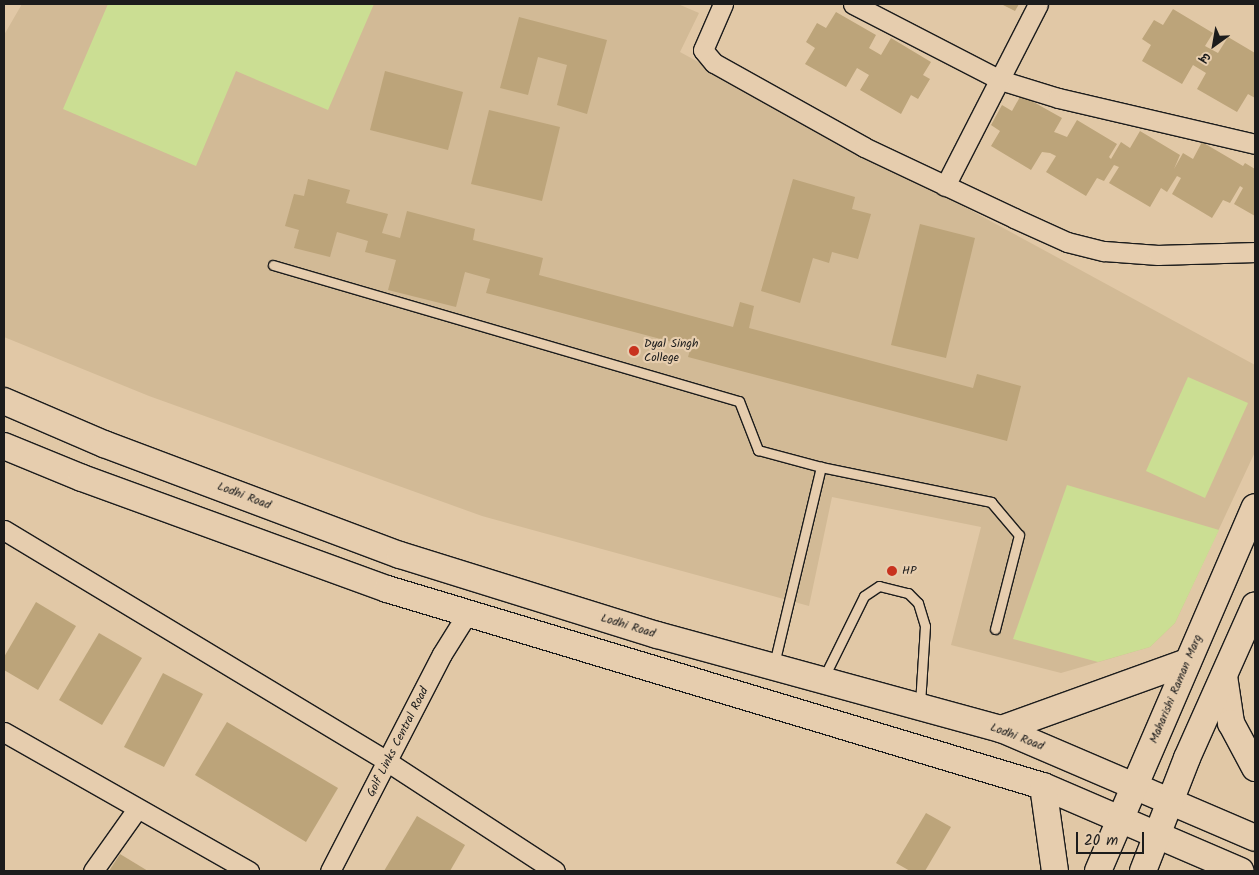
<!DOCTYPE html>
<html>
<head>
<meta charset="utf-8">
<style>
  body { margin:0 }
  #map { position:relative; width:1259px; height:875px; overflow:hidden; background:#e1c8a6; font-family:Kalam,"Playpen Sans Deva",sans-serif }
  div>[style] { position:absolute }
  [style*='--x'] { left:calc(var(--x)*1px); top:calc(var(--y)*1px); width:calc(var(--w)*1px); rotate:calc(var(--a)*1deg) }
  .built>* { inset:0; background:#d2ba96 }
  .green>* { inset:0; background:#cbde93 }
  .building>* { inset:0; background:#bca47a }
  .roads { filter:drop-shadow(1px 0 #1c1c1c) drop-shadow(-1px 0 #1c1c1c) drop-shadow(0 1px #1c1c1c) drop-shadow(0 -1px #1c1c1c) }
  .lane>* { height:9px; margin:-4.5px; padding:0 4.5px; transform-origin:4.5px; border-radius:4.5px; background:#e6cdae }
  .street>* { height:19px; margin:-9.5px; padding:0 9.5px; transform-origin:9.5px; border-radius:9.5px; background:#e6cdae }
  .secondary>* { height:26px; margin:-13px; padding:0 13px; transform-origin:13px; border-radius:13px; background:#e6cdae }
  .dots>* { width:14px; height:14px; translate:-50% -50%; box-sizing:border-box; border:2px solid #e6cdae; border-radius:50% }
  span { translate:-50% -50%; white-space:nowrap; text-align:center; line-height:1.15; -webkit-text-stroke:4.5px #e6cdae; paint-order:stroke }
  .poi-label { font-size:12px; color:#1c1c1c }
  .left { translate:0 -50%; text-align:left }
  .street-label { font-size:12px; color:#1c1c1c }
  .frame { position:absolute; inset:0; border:5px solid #1c1c1c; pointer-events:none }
  .north { position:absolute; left:1189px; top:20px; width:50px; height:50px; -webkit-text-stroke:4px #e6cdae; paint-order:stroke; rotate:212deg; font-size:14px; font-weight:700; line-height:20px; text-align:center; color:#1c1c1c }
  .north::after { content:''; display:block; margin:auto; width:18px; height:22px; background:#1c1c1c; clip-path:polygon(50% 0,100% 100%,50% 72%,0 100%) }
  .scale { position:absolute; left:1076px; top:832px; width:68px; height:22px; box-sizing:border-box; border:2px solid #1c1c1c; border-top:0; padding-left:6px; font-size:15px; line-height:18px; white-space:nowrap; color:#1c1c1c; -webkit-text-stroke:4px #e6cdae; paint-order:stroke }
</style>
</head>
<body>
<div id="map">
  <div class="built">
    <div style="clip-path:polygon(22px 4px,678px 4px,699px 13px,680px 52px,1255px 365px,1255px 452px,1175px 623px,1150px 647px,1061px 673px,951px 645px,981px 527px,832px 497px,809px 606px,482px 516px,149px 396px,4px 337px,4px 35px)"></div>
  </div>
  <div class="green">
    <div style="clip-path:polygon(108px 4px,374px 4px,328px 110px,236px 71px,196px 166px,63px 109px)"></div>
    <div style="clip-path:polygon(1188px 377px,1248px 403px,1205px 498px,1146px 471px)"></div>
    <div style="clip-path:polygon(1067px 485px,1219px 530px,1175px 623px,1150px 647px,1098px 662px,1013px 639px)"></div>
  </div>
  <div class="building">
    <div style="clip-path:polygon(1001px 4px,1019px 4px,1015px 11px)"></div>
    <div style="clip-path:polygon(1173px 9px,1213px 33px,1205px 46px,1218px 53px,1228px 37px,1255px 53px,1255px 98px,1248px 94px,1237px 112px,1197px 89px,1206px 73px,1193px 65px,1182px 84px,1142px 61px,1151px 45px,1142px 39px,1154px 20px,1163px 25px)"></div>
    <div style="clip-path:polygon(836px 12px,876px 35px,869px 48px,881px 55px,891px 38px,931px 62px,923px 75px,930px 79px,918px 99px,911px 95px,901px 114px,860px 90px,869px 75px,857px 68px,846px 87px,805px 64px,815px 48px,806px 42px,817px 23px,826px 28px)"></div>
    <div style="clip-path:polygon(519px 17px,607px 40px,587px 114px,557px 105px,567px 65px,538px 57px,528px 95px,500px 88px)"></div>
    <div style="clip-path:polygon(385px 71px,463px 92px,448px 150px,370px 130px)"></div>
    <div style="clip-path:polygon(1021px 95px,1062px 118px,1054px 132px,1057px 133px,1067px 137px,1077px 120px,1117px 144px,1109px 157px,1111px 159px,1121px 142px,1130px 148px,1140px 131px,1180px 155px,1174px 169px,1183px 153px,1193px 159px,1202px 142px,1243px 166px,1245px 163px,1255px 169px,1255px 216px,1234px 204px,1243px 188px,1240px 186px,1230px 203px,1223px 200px,1212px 218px,1172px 194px,1181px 178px,1177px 176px,1167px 192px,1161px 188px,1150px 207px,1109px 183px,1119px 167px,1114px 165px,1104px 181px,1097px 178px,1086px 196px,1046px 172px,1056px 156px,1050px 153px,1042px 152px,1031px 170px,991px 146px,1000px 131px,991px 125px,1002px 105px,1012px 111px)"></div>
    <div style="clip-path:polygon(489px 110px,560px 127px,542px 201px,471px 184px)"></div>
    <div style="clip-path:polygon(308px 179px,350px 190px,346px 203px,388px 214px,382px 233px,400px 238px,407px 211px,475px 229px,473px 240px,543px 258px,539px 275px,733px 327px,740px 302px,754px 306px,749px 328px,973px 388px,977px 374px,1021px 386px,1007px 441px,688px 357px,691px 347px,486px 293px,490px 279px,465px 272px,456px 307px,388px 290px,396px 260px,365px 252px,368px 241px,337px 232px,330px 257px,294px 248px,299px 230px,285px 226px,294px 194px,304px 196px)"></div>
    <div style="clip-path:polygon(793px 179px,855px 197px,852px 209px,871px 214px,858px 259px,832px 252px,829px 263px,813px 258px,800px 303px,761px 291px)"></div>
    <div style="clip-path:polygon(920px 224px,975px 238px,946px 358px,891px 345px)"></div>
    <div style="clip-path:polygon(36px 602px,76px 626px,38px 690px,4px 670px,4px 657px)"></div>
    <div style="clip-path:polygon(99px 633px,142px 658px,102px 725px,59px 700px)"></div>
    <div style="clip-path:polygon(163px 673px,203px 694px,164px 767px,124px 747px)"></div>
    <div style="clip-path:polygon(227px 722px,338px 788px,306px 842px,195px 775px)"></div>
    <div style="clip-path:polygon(926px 813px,951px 827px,925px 871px,910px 871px,896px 863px)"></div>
    <div style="clip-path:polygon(417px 816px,465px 845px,450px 871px,384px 871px)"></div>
    <div style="clip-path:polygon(120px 854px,148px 871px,109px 871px)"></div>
  </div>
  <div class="roads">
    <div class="lane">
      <div style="--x:273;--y:265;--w:485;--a:16.3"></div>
      <div style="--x:739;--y:401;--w:53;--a:68.8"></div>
      <div style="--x:758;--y:450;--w:65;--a:15.1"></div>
      <div style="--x:821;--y:467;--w:174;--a:11.6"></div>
      <div style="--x:991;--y:502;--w:43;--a:49.7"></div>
      <div style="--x:1019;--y:535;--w:97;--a:104.3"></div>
      <div style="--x:774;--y:664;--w:203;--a:-76.6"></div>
      <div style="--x:824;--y:677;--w:90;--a:-63.7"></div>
      <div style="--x:864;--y:596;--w:18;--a:-34"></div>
      <div style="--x:879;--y:586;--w:30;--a:14"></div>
      <div style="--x:908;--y:593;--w:14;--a:45"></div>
      <div style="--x:918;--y:603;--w:24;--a:73"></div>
      <div style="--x:925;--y:626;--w:77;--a:93.7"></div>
    </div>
    <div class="street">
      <div style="--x:723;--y:4;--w:50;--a:113.5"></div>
      <div style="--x:703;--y:50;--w:17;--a:50"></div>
      <div style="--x:714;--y:63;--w:172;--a:29.2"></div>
      <div style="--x:864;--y:147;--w:166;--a:25.3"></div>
      <div style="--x:1014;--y:218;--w:58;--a:24.4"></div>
      <div style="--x:1067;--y:242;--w:38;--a:14"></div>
      <div style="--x:1104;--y:251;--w:54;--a:4.2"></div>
      <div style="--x:1158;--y:255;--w:97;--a:-1.8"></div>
      <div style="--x:853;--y:4;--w:165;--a:27.3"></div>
      <div style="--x:1000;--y:80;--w:61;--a:17.2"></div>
      <div style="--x:1058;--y:98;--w:202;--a:13.1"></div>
      <div style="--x:945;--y:186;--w:204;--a:-62.9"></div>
      <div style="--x:4;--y:530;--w:449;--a:31.1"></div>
      <div style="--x:388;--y:762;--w:199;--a:33.1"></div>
      <div style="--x:4;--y:732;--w:282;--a:29.6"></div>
      <div style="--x:93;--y:871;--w:76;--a:-54.6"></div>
      <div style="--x:330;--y:871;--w:244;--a:-62.7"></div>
      <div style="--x:442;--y:654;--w:47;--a:-58"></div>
    </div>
    <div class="secondary">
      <div style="--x:4;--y:401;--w:109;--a:23.3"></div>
      <div style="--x:104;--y:444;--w:316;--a:20.6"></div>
      <div style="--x:400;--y:555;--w:269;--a:17.3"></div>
      <div style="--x:657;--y:635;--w:357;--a:15.3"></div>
      <div style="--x:1001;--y:729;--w:276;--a:23.2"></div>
      <div style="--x:4;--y:446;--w:84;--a:22.3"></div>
      <div style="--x:82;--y:478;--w:325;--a:20"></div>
      <div style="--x:387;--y:589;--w:685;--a:16.72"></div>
      <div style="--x:1043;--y:786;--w:215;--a:23.3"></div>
      <div style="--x:1224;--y:676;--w:48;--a:81.5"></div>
      <div style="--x:1231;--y:723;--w:51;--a:61.9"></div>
      <div style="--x:1001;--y:729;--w:198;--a:-19.8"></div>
      <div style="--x:1043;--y:786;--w:86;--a:82"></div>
      <div style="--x:1098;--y:871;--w:396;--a:-66.7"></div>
      <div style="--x:1143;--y:871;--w:121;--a:-68.7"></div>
      <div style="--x:1187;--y:758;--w:167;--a:-66"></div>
    </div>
  </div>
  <div class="dots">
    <div style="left:634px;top:351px;background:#c8321e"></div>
    <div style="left:892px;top:571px;background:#c8321e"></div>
  </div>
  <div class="poi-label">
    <span class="left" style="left:644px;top:351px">Dyal Singh<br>College</span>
    <span class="left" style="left:902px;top:571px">HP</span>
  </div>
  <div class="street-label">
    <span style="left:244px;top:496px;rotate:21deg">Lodhi Road</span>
    <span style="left:628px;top:626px;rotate:17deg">Lodhi Road</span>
    <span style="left:1176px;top:689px;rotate:-67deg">Maharishi Raman Marg</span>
    <span style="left:1017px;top:737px;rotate:21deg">Lodhi Road</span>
    <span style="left:398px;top:742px;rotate:-63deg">Golf Links Central Road</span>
  </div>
  <div class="frame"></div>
  <div class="north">उ</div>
  <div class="scale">20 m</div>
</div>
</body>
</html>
